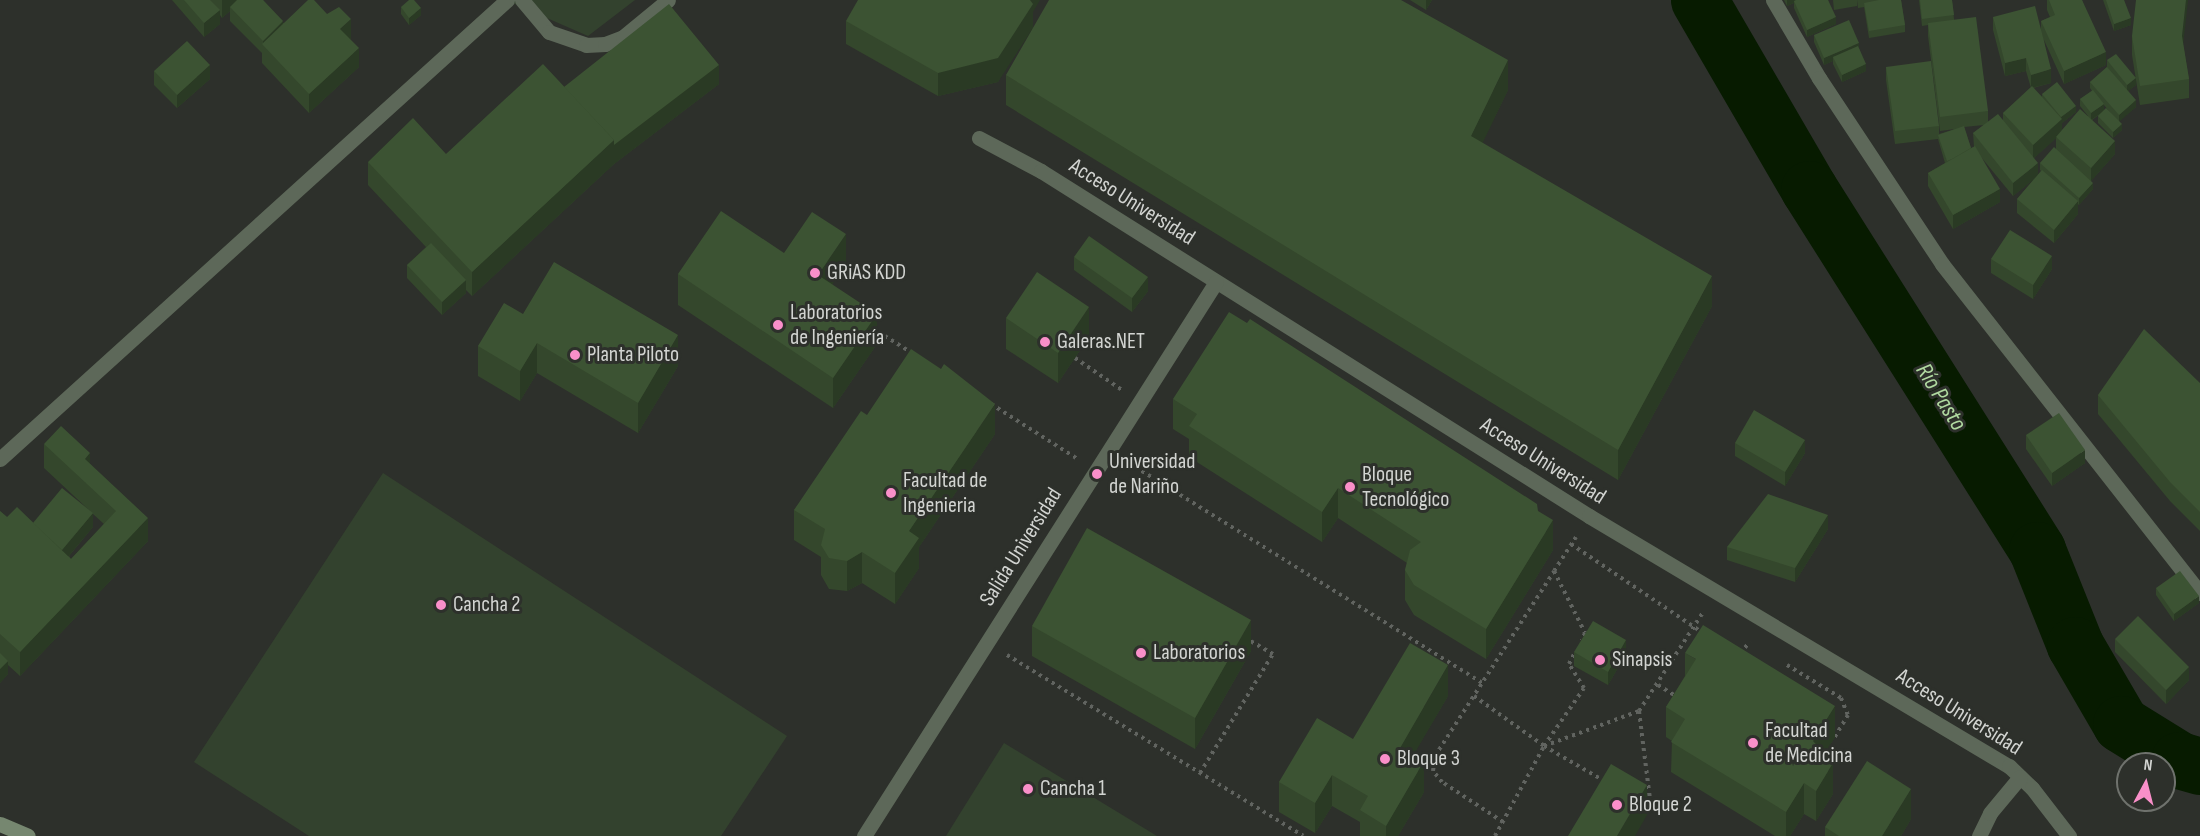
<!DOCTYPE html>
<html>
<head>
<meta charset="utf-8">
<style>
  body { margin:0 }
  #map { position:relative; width:2200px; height:836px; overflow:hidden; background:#2d302b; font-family:"Sofia Sans Condensed",sans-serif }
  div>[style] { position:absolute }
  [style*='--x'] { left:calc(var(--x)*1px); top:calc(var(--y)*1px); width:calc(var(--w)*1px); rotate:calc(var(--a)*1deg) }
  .green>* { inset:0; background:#33422e }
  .river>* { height:57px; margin:-28.5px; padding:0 28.5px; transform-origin:28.5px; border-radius:28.5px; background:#071b00 }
  .path>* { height:4px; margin-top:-2px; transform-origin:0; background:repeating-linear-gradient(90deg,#616460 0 3px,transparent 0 7.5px) }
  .service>* { height:15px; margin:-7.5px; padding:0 7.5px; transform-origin:7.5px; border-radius:7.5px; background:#5d6859 }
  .minor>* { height:15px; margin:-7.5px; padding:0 7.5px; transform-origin:7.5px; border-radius:7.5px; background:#5d6859 }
  .secondary>* { height:15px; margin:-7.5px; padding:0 7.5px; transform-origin:7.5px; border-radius:7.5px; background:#768770 }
  .wall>* { inset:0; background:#34472c }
  .shaded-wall>* { inset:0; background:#2a3a24 }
  .building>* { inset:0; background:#3c5333 }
  .dots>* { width:16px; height:16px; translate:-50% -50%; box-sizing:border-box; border:3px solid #2d302b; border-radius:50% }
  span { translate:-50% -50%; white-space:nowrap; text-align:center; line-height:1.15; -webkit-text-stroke:6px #2d302b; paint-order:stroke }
  .street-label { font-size:22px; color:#d2d4d1 }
  .poi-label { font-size:22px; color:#d2d4d1 }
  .left { translate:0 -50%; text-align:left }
  .water-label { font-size:24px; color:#b0d9a0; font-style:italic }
  .north { position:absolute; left:2116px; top:752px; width:60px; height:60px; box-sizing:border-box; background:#2d302b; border:2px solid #6f726d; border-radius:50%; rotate:7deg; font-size:16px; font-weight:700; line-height:24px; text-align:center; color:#d2d4d1 }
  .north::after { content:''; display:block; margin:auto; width:21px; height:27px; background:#f98fc9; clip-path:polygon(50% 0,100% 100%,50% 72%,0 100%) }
</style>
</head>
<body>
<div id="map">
  <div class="green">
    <div style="clip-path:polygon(506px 0,635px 0,588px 36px)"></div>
    <div style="clip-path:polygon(383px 473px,787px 736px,721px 836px,309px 836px,194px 762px)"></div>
    <div style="clip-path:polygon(1004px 743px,1157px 836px,946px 836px)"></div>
  </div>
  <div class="river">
    <div style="--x:1699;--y:0;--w:219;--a:59.8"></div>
    <div style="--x:1809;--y:189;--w:427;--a:57.7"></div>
    <div style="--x:2037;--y:550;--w:102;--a:68.2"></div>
    <div style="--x:2075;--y:645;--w:91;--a:59.8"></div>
    <div style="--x:2121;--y:724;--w:68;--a:31.8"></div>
    <div style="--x:2179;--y:760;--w:22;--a:16"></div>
  </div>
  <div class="path">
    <div style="--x:872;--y:328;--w:47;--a:32"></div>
    <div style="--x:1075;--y:358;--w:57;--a:34.2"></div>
    <div style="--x:991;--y:404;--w:101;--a:32.4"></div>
    <div style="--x:1129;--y:463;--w:416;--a:31.9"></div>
    <div style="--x:1576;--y:537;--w:40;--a:122.9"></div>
    <div style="--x:1554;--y:571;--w:69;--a:63.4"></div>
    <div style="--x:1585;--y:633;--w:8;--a:113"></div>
    <div style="--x:1571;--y:544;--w:159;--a:34"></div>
    <div style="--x:1740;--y:653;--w:15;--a:-48"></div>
    <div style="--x:1007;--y:655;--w:347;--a:31.4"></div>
    <div style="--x:1787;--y:665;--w:63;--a:31.4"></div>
    <div style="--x:1841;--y:698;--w:18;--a:68"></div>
    <div style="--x:1848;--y:715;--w:26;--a:121"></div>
    <div style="--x:1658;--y:685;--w:22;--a:32"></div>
    <div style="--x:1474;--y:696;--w:86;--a:35.5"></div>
    <div style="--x:1544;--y:746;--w:101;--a:-20.2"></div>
    <div style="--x:1639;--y:711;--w:97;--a:82.9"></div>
    <div style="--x:1639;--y:711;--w:119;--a:-57"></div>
    <div style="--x:1544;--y:746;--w:72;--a:30.1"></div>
    <div style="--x:1200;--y:773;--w:140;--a:-58.5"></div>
    <div style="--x:1273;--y:654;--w:28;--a:-150"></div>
    <div style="--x:1503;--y:822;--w:73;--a:-146.7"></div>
    <div style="--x:1442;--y:782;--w:14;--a:-129"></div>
    <div style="--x:1433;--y:771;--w:15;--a:-82"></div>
    <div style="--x:1435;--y:756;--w:220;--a:-57.2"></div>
    <div style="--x:1495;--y:836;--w:102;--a:-61.4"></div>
    <div style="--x:1544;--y:746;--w:70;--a:-55.4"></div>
    <div style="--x:1584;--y:688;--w:28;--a:-122"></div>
    <div style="--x:1569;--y:664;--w:13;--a:-63"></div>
  </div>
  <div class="service">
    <div style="--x:522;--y:0;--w:42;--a:49.8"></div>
    <div style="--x:549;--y:32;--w:39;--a:19"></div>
    <div style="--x:586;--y:45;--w:19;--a:-3"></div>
    <div style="--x:605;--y:44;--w:19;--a:-21"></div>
    <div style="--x:623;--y:37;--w:58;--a:-39.4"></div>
    <div style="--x:979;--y:138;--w:70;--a:28"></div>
    <div style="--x:1041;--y:171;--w:648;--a:32.19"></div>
    <div style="--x:1589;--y:516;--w:489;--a:30.8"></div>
    <div style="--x:2009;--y:766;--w:32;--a:44"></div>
    <div style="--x:2032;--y:788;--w:61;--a:52.4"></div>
    <div style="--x:0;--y:459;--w:684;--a:-42.16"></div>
    <div style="--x:864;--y:836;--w:656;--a:-57.57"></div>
    <div style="--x:1979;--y:836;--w:25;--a:-64"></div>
    <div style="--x:1990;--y:813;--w:47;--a:-50.2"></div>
  </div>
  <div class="minor">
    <div style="--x:1773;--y:0;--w:91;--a:59.5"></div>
    <div style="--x:1819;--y:78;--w:223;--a:56.5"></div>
    <div style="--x:1942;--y:264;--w:418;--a:51.9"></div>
  </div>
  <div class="secondary">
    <div style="--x:0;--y:824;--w:30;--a:23"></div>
  </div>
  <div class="wall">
    <div style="clip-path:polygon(172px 0,263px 0,283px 23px,351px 38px,350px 39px,359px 67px,309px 113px,262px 63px,262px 53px,230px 21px,230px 11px,222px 18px,220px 15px,220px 24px,204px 37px)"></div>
    <div style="clip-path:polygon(1410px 0,1432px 0,1426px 10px)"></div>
    <div style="clip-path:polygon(1784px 0,1828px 0,1836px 24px,1807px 37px,1794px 8px,1794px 3px,1787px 6px)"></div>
    <div style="clip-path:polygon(1833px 0,1857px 0,1857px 6px,1834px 10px)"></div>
    <div style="clip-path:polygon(1857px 0,1901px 0,1905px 25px,1905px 32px,1869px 38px,1864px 7px,1858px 8px)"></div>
    <div style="clip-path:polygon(evenodd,1919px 0,1952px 0,1954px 19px,1988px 111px,1988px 122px,2003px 120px,2003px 113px,2031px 88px,2026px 71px,2005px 76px,1993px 30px,1993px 17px,2041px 30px,2041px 21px,2050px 17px,2047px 10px,2047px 0,2082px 0,2106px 65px,2064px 84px,2044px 40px,2051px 83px,2033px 88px,2042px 97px,2042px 94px,2076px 112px,2062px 123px,2062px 130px,2088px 116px,2080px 106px,2080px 99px,2092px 91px,2090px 88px,2090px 82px,2107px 67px,2107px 60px,2136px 85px,2128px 91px,2136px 107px,2119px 121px,2122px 130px,2113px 138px,2098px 123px,2098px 116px,2100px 114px,2092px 120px,2115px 154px,2091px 181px,2093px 189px,2079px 205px,2078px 204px,2078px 214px,2054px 243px,2017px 213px,2017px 199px,2034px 179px,2013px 196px,1981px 157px,2000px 202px,1953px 229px,1928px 186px,1928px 173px,1945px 163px,1938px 139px,1895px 144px,1886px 80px,1886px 67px,1939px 126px,1939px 134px,1955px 129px,1940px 131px,1928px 36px,1928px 25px,1922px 26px,1919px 0,2104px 105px,2112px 115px,2104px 110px,2104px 105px,1919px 0,1984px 125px,1973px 133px,1974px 147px,1971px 148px,1964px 127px,1984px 125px,1919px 0,2056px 138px,2056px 149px,2040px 163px,2040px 170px,2041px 171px,2038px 175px,2034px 158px,2056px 138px)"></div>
    <div style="clip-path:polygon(2103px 0,2124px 0,2131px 25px,2114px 31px)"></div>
    <div style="clip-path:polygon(401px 7px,421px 15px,409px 25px,401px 14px)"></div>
    <div style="clip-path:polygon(1033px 12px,998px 82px,938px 96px,846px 44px,846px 21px)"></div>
    <div style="clip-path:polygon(1814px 35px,1859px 48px,1866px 71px,1842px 82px,1833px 64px,1833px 61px,1824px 65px,1814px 42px)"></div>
    <div style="clip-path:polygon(2132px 36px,2183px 44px,2189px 79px,2189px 98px,2140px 105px,2132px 55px)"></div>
    <div style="clip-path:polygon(154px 71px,210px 79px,177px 108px,154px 85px)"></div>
    <div style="clip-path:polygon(1006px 75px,1508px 90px,1482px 143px,1712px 306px,1618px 480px,1006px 105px)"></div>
    <div style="clip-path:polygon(719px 84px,614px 164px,472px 296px,466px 290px,466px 293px,442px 315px,407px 278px,407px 265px,426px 247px,368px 185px,368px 162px,446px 154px,564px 87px)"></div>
    <div style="clip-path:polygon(784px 253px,846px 264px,832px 284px,877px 344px,833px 408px,678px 305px,678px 274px)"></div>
    <div style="clip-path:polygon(1074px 257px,1148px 291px,1132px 312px,1074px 270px)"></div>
    <div style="clip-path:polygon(1991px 259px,2052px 269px,2033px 299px,1991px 273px)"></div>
    <div style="clip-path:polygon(523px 314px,678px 366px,638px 433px,537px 373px,520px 401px,478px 376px,478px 346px)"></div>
    <div style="clip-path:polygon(1006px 318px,1089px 337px,1058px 383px,1006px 349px)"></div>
    <div style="clip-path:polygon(2200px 383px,2200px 531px,2170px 501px,2098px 414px,2098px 395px)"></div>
    <div style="clip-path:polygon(1173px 399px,1538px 511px,1553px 550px,1486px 659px,1414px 615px,1405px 600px,1405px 570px,1407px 563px,1338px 518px,1322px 542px,1189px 457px,1189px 439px,1173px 429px)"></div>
    <div style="clip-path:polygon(867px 415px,995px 434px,919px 547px,919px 568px,895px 604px,862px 583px,847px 591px,829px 589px,821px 575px,821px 557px,794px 540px,794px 510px)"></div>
    <div style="clip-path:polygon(2026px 435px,2085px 463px,2052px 486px,2026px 449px)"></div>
    <div style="clip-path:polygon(1735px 443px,1805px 453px,1785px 486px,1735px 456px)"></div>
    <div style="clip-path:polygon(evenodd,44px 444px,90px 464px,148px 541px,20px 676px,8px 665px,8px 674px,0 683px,0 511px,7px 517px,33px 523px,90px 511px,44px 468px,44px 444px,93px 514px,104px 524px,71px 559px,69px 556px,93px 527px,93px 514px)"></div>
    <div style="clip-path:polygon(1828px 529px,1795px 582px,1727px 560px,1727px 547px)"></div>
    <div style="clip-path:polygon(2156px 588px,2199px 603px,2174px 621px,2156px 595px)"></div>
    <div style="clip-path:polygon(1032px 626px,1251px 651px,1195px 749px,1032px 656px)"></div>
    <div style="clip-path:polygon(2115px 639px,2189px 680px,2166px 704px,2115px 652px)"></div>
    <div style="clip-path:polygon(1574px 652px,1626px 654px,1608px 685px,1574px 666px)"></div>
    <div style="clip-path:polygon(1685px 653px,1835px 737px,1824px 754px,1833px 794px,1816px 821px,1804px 814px,1790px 836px,1775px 836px,1671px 772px,1672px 741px,1666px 737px,1666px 707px,1685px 676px)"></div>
    <div style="clip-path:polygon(1448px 696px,1413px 755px,1424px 792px,1398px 836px,1360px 836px,1360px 822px,1332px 806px,1315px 833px,1279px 812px,1279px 782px,1353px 739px)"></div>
    <div style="clip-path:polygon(1911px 819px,1901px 836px,1825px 836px,1825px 827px)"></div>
  </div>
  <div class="shaded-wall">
    <div style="clip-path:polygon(222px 0,242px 0,230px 7px,230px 11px,222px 18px)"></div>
    <div style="clip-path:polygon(1028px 0,1040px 0,1033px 12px,1033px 28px,998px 82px,938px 96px,938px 73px)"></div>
    <div style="clip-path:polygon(1426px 0,1432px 0,1426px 10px)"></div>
    <div style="clip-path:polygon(1787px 0,1801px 0,1794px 1px,1794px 3px,1787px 6px)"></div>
    <div style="clip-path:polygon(2186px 0,2188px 0,2182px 55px,2182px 36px)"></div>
    <div style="clip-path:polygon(421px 8px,421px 15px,409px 25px,409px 18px)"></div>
    <div style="clip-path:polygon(220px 10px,220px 24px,204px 37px,204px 23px)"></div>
    <div style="clip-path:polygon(1836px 17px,1836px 24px,1807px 37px,1807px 30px)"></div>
    <div style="clip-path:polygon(2131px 18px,2131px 25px,2114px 31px,2114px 24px)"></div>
    <div style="clip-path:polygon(351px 19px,351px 38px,340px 48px,340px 29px)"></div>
    <div style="clip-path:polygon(283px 21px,283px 35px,263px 45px,263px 41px)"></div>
    <div style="clip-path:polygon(1859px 43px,1859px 49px,1833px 57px,1833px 61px,1824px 65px,1824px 58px)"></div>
    <div style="clip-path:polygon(359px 48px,359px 67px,309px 113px,309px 94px)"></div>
    <div style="clip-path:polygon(2106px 52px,2106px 65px,2064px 84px,2064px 71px)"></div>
    <div style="clip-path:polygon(2026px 58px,2026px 71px,2005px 76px,2005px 63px)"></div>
    <div style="clip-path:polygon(1508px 60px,1508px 90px,1471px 167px,1471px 136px)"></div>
    <div style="clip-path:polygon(1866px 64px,1866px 71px,1842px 82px,1842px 75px)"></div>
    <div style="clip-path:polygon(210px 65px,210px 79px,177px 108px,177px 95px)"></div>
    <div style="clip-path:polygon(719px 65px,719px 84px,614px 164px,472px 296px,472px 272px,614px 140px)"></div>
    <div style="clip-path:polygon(2051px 69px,2051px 83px,2031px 88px,2031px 75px)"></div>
    <div style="clip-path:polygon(2136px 78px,2136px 85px,2127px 92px,2127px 85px)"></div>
    <div style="clip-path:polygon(2136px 100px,2136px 107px,2119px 122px,2119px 115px)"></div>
    <div style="clip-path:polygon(2104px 104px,2104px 111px,2091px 120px,2091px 113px)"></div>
    <div style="clip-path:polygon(2076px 106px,2076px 112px,2062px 123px,2062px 133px,2033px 159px,2033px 145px,2061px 117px)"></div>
    <div style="clip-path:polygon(2122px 124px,2122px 130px,2113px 138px,2113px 132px)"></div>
    <div style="clip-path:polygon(2115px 141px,2115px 154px,2091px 181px,2091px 168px)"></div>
    <div style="clip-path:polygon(2038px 163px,2038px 176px,2013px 196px,2013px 183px)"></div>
    <div style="clip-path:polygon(2093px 183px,2093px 189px,2079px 205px,2079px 198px)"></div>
    <div style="clip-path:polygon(2000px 189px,2000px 202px,1953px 229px,1953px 215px)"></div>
    <div style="clip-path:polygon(2078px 201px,2078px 214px,2054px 243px,2054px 230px)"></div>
    <div style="clip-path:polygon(846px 234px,846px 264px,818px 305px,818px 275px)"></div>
    <div style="clip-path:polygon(2052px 256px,2052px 269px,2033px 299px,2033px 285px)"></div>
    <div style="clip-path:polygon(1712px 276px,1712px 306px,1618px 480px,1618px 450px)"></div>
    <div style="clip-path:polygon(1148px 277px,1148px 291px,1132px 312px,1132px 298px)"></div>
    <div style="clip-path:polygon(466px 280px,466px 293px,442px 315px,442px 302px)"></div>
    <div style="clip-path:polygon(1089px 307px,1089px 337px,1058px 383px,1058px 353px)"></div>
    <div style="clip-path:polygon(877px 314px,877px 344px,833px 408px,833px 378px)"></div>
    <div style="clip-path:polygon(678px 335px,678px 366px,638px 433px,638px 403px)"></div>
    <div style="clip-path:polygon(537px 343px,537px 373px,520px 401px,520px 371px)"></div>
    <div style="clip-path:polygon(995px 404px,995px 434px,919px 547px,919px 568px,895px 604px,895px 573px,909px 531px)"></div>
    <div style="clip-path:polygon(1805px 440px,1805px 453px,1785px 486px,1785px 472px)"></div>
    <div style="clip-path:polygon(2085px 450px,2085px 463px,2052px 486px,2052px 473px)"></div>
    <div style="clip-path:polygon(90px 453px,90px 477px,85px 483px,85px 459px)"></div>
    <div style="clip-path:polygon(1338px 488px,1338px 518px,1322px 542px,1322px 512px)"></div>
    <div style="clip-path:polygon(93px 513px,93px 527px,62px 564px,62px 550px)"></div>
    <div style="clip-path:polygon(1828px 515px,1828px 529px,1795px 582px,1795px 568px)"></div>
    <div style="clip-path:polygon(148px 518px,148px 541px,20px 676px,20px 652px)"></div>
    <div style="clip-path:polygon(1553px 520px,1553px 550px,1486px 659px,1486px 629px)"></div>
    <div style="clip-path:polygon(862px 552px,862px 583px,847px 591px,847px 561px)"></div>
    <div style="clip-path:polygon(2199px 596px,2199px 603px,2174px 621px,2174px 614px)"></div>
    <div style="clip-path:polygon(1251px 620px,1251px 651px,1195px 749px,1195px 718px)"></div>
    <div style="clip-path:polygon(1626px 640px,1626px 654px,1608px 685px,1608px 672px)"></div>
    <div style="clip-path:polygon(8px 661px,8px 674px,0 683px,0 669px)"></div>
    <div style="clip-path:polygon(1448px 665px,1448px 696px,1400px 778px,1400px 748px)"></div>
    <div style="clip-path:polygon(2189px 667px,2189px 680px,2166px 704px,2166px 690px)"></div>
    <div style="clip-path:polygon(1835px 706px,1835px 737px,1813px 772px,1813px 741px)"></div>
    <div style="clip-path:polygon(1424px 761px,1424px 792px,1398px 836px,1386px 836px,1386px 826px)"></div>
    <div style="clip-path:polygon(1833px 763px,1833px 794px,1816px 821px,1816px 791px)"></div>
    <div style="clip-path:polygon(1332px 775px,1332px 806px,1315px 833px,1315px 803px)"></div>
    <div style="clip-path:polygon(1804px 783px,1804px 814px,1790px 836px,1786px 836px,1786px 812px)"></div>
    <div style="clip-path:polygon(1647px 785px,1647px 815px,1635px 836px,1617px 836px)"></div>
    <div style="clip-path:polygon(1911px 789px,1911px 819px,1901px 836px,1882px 836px)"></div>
  </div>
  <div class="building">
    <div style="clip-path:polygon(184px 0,210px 0,220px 10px,204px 23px)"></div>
    <div style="clip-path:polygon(237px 0,263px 0,283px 21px,263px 41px,230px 7px)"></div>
    <div style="clip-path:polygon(308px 0,314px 0,327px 14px,339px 7px,351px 19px,340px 29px,359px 48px,309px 94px,262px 44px)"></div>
    <div style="clip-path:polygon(409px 0,414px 0,421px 8px,409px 18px,401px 7px)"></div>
    <div style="clip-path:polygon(858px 0,1030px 0,1033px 4px,998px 58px,938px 73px,846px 21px)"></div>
    <div style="clip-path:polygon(1049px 0,1401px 0,1508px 60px,1471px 136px,1712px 276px,1618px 450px,1006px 75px)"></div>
    <div style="clip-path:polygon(1796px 0,1828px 0,1836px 17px,1807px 30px,1794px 1px)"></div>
    <div style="clip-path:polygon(1879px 0,1901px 0,1905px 25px,1869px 31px,1864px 3px)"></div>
    <div style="clip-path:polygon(1920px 0,1952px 0,1954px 15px,1922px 19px)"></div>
    <div style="clip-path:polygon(2049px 0,2082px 0,2106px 52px,2064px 71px,2041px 21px,2055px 15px)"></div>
    <div style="clip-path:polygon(2106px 0,2124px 0,2131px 18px,2114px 24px)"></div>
    <div style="clip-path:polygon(2136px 0,2186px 0,2182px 36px,2189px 79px,2140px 86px,2132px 36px)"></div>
    <div style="clip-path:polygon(669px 4px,719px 65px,614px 145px,614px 140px,564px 87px)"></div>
    <div style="clip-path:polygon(2035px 6px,2051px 69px,2031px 75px,2026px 58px,2005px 63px,1993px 17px)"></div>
    <div style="clip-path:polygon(1976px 17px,1988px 111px,1940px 117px,1928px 23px)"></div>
    <div style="clip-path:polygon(1849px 20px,1859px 43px,1824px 58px,1814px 35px)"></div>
    <div style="clip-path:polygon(187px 41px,210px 65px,177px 95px,154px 71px)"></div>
    <div style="clip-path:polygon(1858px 46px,1866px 64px,1842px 75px,1833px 57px)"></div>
    <div style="clip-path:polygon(2116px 54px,2136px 78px,2127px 85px,2107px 60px)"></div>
    <div style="clip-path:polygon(1931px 61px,1939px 126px,1895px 131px,1886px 67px)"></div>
    <div style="clip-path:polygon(543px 64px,614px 140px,472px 272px,368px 162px,413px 118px,446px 154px)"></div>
    <div style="clip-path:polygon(2107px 67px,2136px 100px,2119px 115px,2090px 82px)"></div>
    <div style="clip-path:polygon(2057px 82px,2076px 106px,2061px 117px,2042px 94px)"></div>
    <div style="clip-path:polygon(2032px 86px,2062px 119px,2033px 145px,2003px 113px)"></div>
    <div style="clip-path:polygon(2093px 90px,2104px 104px,2091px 113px,2080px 99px)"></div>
    <div style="clip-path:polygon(2106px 108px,2122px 124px,2113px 132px,2098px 116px)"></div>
    <div style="clip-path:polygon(2080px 109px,2115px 141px,2091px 168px,2056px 137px)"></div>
    <div style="clip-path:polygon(1998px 114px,2038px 163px,2013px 183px,1973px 133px)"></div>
    <div style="clip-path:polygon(1964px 126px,1971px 148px,1952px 159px,1947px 161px,1938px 135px)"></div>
    <div style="clip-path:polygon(1975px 146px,2000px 189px,1953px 215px,1928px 173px)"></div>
    <div style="clip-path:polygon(2054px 147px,2093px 183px,2079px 198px,2040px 163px)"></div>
    <div style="clip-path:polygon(2042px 170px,2078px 201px,2054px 230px,2017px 199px)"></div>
    <div style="clip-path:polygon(721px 211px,784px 253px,812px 212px,846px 234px,818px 275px,877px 314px,833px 378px,678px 274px)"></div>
    <div style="clip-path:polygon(2010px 230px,2052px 256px,2033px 285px,1991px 259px)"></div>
    <div style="clip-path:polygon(1089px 236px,1148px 277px,1132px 298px,1074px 257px)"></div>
    <div style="clip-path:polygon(431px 243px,466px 280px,442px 302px,407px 265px)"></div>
    <div style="clip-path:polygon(554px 262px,678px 335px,638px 403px,537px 343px,520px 371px,478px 346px,504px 303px,523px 314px)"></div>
    <div style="clip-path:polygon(1037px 272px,1089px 307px,1058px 353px,1006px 318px)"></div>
    <div style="clip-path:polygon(1229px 312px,1247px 323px,1250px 319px,1537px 504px,1538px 511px,1553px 520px,1486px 629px,1414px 585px,1405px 570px,1410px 550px,1421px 542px,1338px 488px,1322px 512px,1189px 426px,1197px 414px,1173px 399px)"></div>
    <div style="clip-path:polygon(2144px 329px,2200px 383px,2200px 512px,2170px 482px,2098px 395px)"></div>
    <div style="clip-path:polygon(911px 349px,941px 369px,944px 364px,995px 404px,909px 531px,919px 538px,895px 573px,862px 552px,847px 561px,829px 558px,821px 545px,825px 529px,794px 510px,861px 411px,867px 415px)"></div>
    <div style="clip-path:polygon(1754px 410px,1805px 440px,1785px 472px,1735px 443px)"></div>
    <div style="clip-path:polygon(2059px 413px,2085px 450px,2052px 473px,2026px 435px)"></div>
    <div style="clip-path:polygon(61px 426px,90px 453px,85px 459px,148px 518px,20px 652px,0 634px,0 511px,7px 517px,17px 507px,71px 559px,116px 511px,44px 444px)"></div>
    <div style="clip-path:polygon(62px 488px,93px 513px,62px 550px,33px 523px)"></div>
    <div style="clip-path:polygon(1768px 494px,1828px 515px,1795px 568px,1727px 547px)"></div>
    <div style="clip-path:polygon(1087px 528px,1251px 620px,1195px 718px,1032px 626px)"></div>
    <div style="clip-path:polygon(2180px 571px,2199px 596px,2174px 614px,2156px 588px)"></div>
    <div style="clip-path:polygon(2138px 616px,2189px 667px,2166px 690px,2115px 639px)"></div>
    <div style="clip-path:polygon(1593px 621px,1626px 640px,1608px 672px,1574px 652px)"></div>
    <div style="clip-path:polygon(1703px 625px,1835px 706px,1813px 741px,1833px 763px,1816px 791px,1804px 783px,1786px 812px,1671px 742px,1685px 719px,1666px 707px,1696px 659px,1685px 653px)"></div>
    <div style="clip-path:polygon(1410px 643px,1448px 665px,1400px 748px,1424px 761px,1386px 826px,1360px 810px,1368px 796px,1332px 775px,1315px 803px,1279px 782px,1317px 718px,1353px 739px)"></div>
    <div style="clip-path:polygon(0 653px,8px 661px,0 669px)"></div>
    <div style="clip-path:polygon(1867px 761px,1911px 789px,1882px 836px,1839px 836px,1825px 827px)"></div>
    <div style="clip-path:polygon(1611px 764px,1647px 785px,1617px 836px,1568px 836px)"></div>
  </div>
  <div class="dots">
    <div style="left:815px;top:273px;background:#f98fc9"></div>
    <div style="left:778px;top:325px;background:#f98fc9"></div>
    <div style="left:1045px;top:342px;background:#f98fc9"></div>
    <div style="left:575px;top:355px;background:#f98fc9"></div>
    <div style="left:1097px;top:474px;background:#f98fc9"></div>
    <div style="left:1350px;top:487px;background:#f98fc9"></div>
    <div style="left:891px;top:493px;background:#f98fc9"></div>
    <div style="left:441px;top:605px;background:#f98fc9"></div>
    <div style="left:1141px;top:653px;background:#f98fc9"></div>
    <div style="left:1600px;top:660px;background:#f98fc9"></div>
    <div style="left:1753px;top:743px;background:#f98fc9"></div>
    <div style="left:1385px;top:759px;background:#f98fc9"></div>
    <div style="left:1028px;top:789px;background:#f98fc9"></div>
    <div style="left:1617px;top:805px;background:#f98fc9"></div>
  </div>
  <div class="street-label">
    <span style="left:1132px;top:202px;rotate:32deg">Acceso Universidad</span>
    <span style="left:1543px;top:461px;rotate:32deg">Acceso Universidad</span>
    <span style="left:1021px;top:547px;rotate:-58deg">Salida Universidad</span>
    <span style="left:1959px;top:712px;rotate:32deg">Acceso Universidad</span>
  </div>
  <div class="poi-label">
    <span class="left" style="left:827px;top:273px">GRiAS KDD</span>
    <span class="left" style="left:790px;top:325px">Laboratorios<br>de Ingeniería</span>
    <span class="left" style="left:1057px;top:342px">Galeras.NET</span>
    <span class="left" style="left:587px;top:355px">Planta Piloto</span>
    <span class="left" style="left:1109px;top:474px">Universidad<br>de Nariño</span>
    <span class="left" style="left:1362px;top:487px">Bloque<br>Tecnológico</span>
    <span class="left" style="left:903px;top:493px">Facultad de<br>Ingenieria</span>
    <span class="left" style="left:453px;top:605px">Cancha 2</span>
    <span class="left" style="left:1153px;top:653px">Laboratorios</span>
    <span class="left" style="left:1612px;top:660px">Sinapsis</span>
    <span class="left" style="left:1765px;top:743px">Facultad<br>de Medicina</span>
    <span class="left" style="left:1397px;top:759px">Bloque 3</span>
    <span class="left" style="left:1040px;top:789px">Cancha 1</span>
    <span class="left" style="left:1629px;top:805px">Bloque 2</span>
  </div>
  <div class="water-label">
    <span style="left:1941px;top:397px;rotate:58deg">Río Pasto</span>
  </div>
  <div class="north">N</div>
</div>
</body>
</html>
